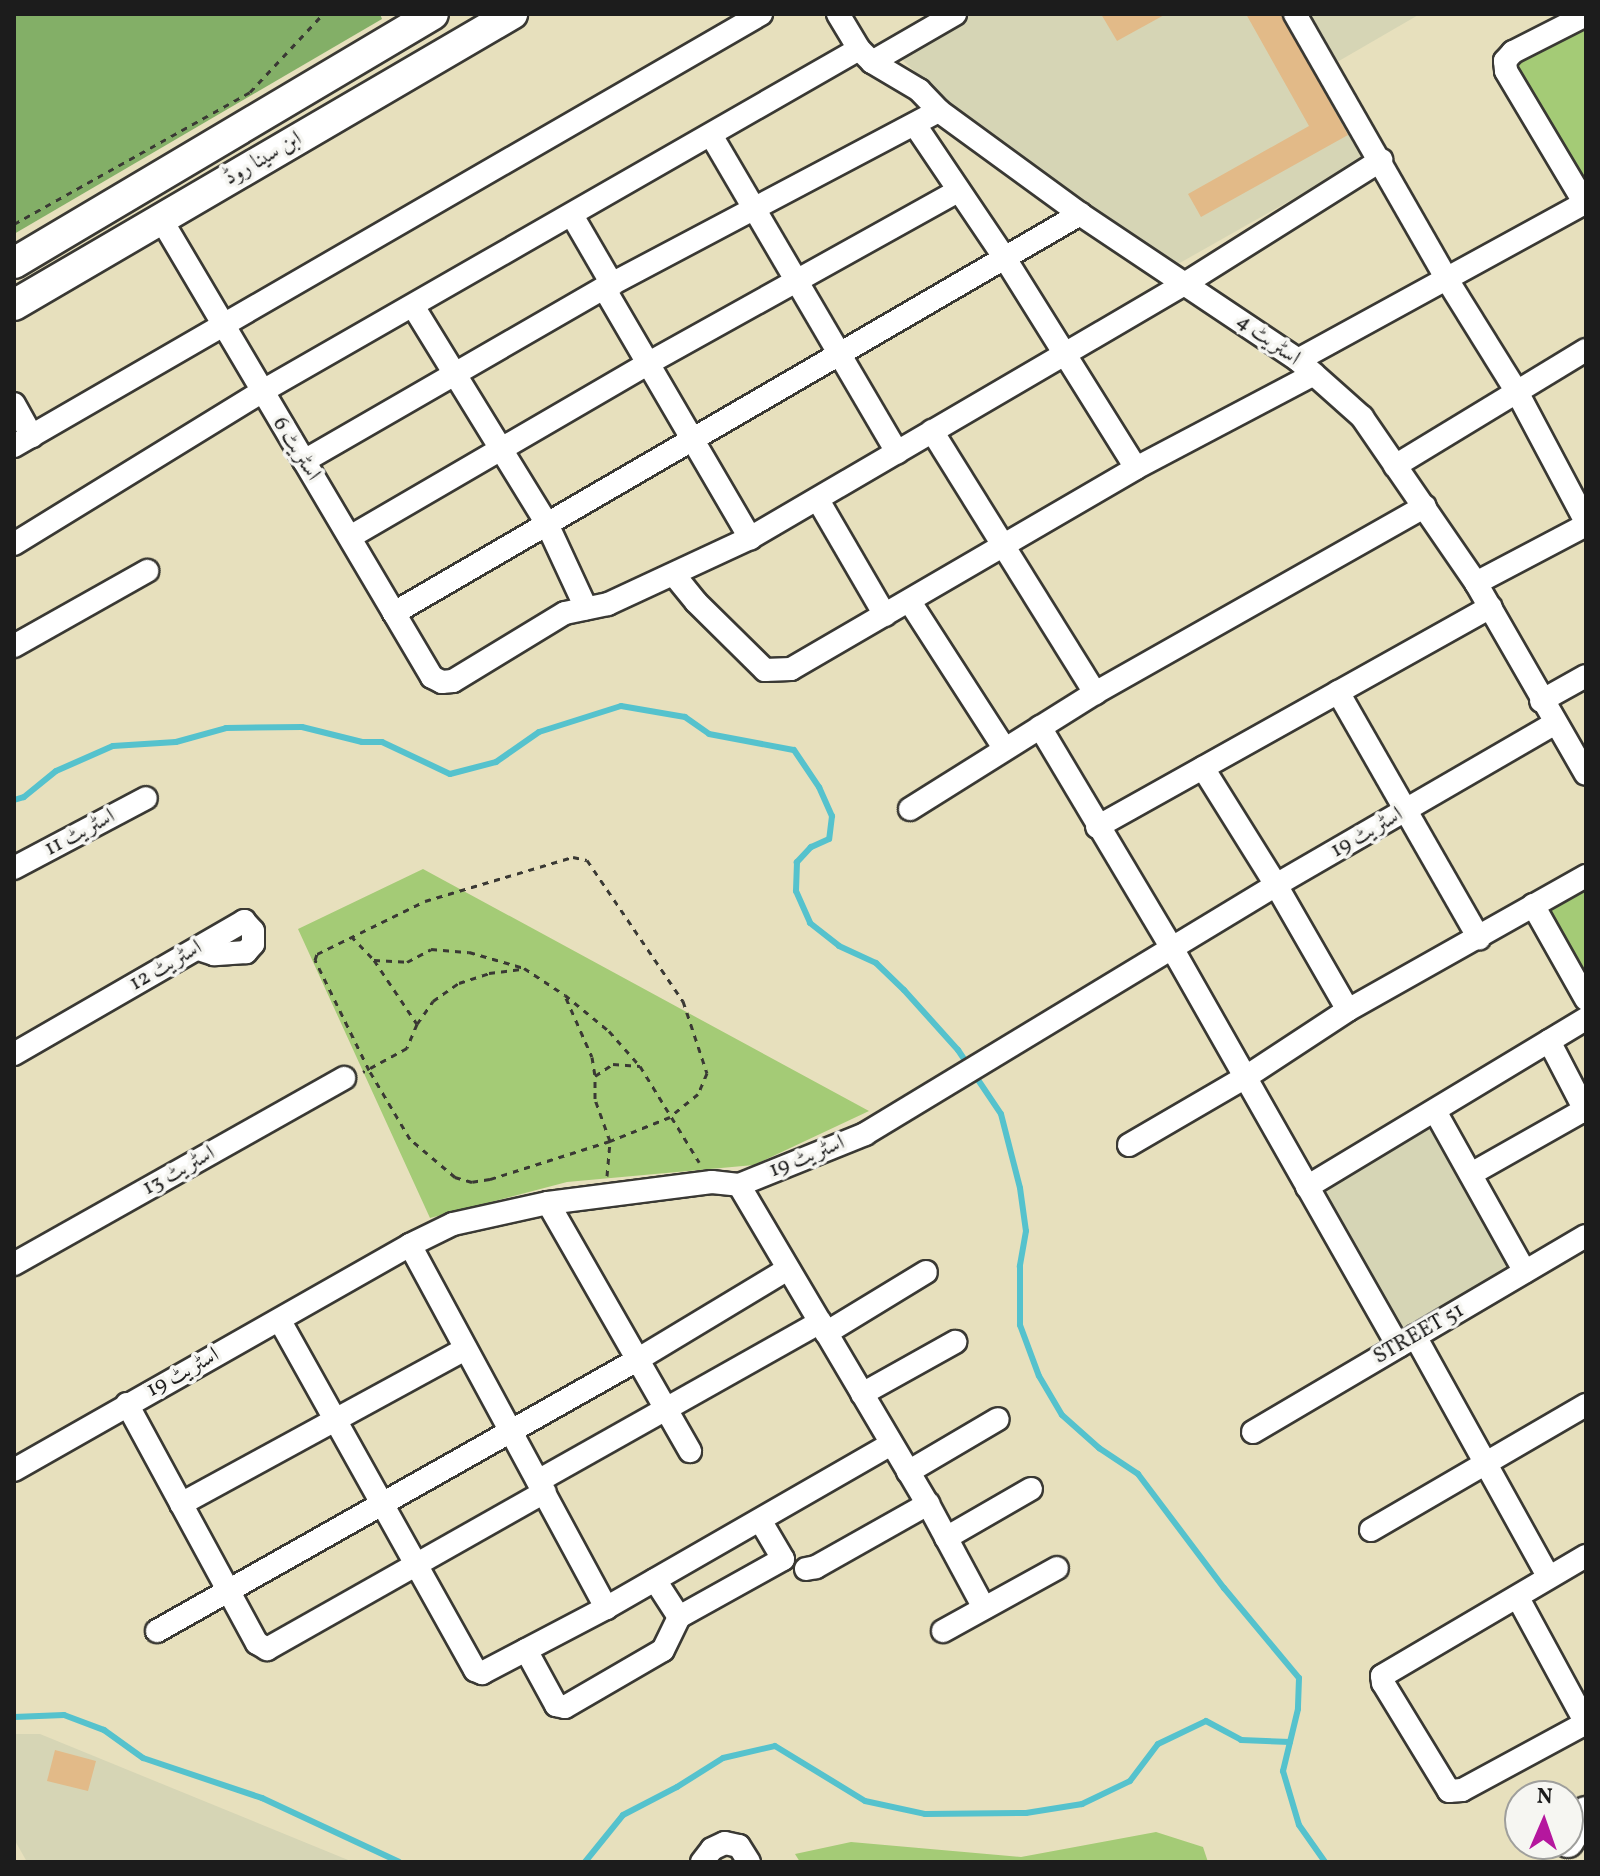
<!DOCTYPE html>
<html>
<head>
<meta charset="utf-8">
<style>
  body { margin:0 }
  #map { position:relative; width:1600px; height:1876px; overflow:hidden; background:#e7e0bd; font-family:Vollkorn,Amiri,serif }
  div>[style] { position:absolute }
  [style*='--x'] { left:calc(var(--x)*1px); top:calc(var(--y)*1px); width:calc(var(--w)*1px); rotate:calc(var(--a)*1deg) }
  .built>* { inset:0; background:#d6d5b5 }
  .green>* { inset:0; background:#a4cb76 }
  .forest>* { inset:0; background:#83af67 }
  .stream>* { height:6px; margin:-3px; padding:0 3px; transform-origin:3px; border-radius:3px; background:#55c2cd }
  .building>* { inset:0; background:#e2ba88 }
  .path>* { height:3px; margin-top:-1.5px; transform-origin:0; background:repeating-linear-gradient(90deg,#3a3934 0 6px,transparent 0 12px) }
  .roads { filter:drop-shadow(2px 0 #3a3934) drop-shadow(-2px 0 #3a3934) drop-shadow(0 2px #3a3934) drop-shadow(0 -2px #3a3934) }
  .street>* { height:22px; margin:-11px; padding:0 11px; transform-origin:11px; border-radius:11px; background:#fff }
  .secondary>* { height:30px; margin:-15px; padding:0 15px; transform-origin:15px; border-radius:15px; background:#fff }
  span { translate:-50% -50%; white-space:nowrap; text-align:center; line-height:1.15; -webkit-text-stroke:7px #f6f6f2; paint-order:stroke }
  .street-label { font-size:22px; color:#1c1c1c }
  .frame { position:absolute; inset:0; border:16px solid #1c1c1c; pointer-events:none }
  .north { position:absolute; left:1504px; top:1780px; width:80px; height:80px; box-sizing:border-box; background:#f6f6f2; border:2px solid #9f9f9c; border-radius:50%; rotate:2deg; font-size:22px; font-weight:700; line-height:32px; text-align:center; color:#1c1c1c }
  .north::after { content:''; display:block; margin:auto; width:28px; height:36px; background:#b5179e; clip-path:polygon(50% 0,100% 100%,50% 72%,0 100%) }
</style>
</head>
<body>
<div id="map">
  <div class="built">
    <div style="clip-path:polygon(941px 14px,1288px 14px,1369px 156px,1178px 264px,1092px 210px,961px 116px,887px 45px)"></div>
    <div style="clip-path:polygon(1303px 14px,1420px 14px,1332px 65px)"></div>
    <div style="clip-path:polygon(1432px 1122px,1516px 1267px,1398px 1334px,1316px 1191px)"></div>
    <div style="clip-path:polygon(14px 1734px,40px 1734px,353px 1862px,27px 1862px,14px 1839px)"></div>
  </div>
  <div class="green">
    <div style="clip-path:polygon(1586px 21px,1586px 190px,1512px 61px)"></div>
    <div style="clip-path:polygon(423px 869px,869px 1111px,754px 1165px,567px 1182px,430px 1218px,298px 929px)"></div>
    <div style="clip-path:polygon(1586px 880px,1586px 987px,1538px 907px)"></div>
    <div style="clip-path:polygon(1156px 1832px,1203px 1847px,1208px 1862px,800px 1862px,795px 1854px,851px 1842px,1021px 1857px)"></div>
  </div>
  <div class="forest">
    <div style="clip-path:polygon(14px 14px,380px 14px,382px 19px,14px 234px)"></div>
  </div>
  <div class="stream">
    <div style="--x:14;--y:800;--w:10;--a:-17"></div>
    <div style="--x:24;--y:797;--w:41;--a:-39.1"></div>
    <div style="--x:56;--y:771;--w:62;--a:-23.7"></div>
    <div style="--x:113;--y:746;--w:63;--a:-3.6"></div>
    <div style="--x:176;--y:742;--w:52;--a:-15.6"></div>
    <div style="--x:226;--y:728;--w:76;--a:-0.8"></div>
    <div style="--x:302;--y:727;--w:62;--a:14"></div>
    <div style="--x:362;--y:742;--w:20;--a:0"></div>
    <div style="--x:382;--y:742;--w:75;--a:25.2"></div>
    <div style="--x:450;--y:774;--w:48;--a:-14.6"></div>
    <div style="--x:496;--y:762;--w:52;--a:-34.9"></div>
    <div style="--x:539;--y:732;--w:86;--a:-17.6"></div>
    <div style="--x:621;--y:706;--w:65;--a:9.8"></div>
    <div style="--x:685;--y:717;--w:29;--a:35"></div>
    <div style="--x:709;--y:734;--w:86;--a:10.7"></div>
    <div style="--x:794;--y:750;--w:45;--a:56"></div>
    <div style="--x:819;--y:787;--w:32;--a:66"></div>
    <div style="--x:832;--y:816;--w:23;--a:97"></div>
    <div style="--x:829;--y:839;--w:20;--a:156"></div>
    <div style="--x:811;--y:847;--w:21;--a:133"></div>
    <div style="--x:797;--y:862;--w:29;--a:92"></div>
    <div style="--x:796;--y:891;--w:35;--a:66"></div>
    <div style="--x:810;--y:923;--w:37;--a:38"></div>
    <div style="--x:839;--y:946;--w:41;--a:24.7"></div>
    <div style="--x:876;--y:963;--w:39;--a:44"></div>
    <div style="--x:904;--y:990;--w:81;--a:48"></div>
    <div style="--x:958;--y:1050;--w:77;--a:56.1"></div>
    <div style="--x:1001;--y:1114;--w:76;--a:75.6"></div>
    <div style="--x:1020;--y:1188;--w:43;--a:82.1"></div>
    <div style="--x:1026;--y:1231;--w:36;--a:100"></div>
    <div style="--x:1020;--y:1266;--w:59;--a:90"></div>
    <div style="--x:1020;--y:1325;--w:54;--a:69.6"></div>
    <div style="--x:1039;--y:1376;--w:45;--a:59.5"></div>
    <div style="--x:1062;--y:1415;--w:50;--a:41.7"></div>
    <div style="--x:1099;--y:1448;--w:47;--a:33.7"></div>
    <div style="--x:1138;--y:1474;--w:143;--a:53"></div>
    <div style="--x:1224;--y:1588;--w:117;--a:50.2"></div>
    <div style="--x:1299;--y:1678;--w:31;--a:92"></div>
    <div style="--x:1298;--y:1709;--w:64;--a:103.6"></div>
    <div style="--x:1283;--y:1771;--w:56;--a:73.5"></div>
    <div style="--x:1299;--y:1825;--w:45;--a:54.9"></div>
    <div style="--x:14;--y:1717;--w:50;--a:-2.3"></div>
    <div style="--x:64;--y:1715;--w:43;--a:20.6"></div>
    <div style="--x:104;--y:1730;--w:48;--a:35.7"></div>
    <div style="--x:143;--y:1758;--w:126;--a:18.6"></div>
    <div style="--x:262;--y:1798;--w:151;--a:25"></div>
    <div style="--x:585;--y:1862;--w:60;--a:-51"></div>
    <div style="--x:623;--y:1815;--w:61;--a:-27.4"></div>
    <div style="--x:677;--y:1787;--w:54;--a:-32.2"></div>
    <div style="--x:723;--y:1758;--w:53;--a:-13"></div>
    <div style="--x:775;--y:1746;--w:105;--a:31.4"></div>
    <div style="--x:865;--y:1801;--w:61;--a:12.2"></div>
    <div style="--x:925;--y:1814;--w:101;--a:-0.6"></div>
    <div style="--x:1026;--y:1813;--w:57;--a:-9.1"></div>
    <div style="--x:1082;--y:1804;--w:53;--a:-25.6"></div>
    <div style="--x:1130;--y:1781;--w:46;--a:-52.9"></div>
    <div style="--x:1158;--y:1744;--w:53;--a:-25.6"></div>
    <div style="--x:1206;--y:1721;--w:40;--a:28"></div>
    <div style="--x:1241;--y:1740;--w:49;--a:2.3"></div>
  </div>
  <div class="building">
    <div style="clip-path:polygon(1101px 14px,1166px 14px,1117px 41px)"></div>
    <div style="clip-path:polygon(1246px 14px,1281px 14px,1348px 135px,1201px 217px,1188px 194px,1309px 126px)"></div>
    <div style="clip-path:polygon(55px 1750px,96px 1761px,88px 1791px,47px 1781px)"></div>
  </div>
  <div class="path">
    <div style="--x:14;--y:224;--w:270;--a:-29.2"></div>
    <div style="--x:250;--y:92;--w:107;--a:-46.9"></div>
    <div style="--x:573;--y:857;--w:14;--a:12"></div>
    <div style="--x:587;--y:860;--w:171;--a:55.8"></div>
    <div style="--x:683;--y:1001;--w:76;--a:71.6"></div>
    <div style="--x:707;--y:1073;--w:23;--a:113"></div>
    <div style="--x:698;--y:1094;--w:36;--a:141"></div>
    <div style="--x:670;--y:1117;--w:65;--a:158.2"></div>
    <div style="--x:610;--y:1141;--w:126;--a:162.4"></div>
    <div style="--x:490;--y:1179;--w:18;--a:171"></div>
    <div style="--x:472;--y:1182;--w:18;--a:-164"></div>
    <div style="--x:455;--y:1177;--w:59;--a:-139.8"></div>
    <div style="--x:410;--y:1139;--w:80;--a:-120.7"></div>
    <div style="--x:369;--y:1070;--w:123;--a:-116.1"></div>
    <div style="--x:315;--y:960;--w:6;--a:-72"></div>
    <div style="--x:317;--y:954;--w:120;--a:-26.1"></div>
    <div style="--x:425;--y:901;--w:154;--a:-16.6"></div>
    <div style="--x:351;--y:936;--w:33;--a:46"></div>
    <div style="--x:374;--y:960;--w:77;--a:56.1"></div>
    <div style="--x:417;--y:1024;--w:26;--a:113"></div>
    <div style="--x:407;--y:1048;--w:50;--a:151.4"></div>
    <div style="--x:374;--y:960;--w:33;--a:3"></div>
    <div style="--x:407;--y:962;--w:27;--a:-28"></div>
    <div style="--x:431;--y:949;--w:38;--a:5"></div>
    <div style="--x:469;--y:952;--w:57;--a:16.2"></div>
    <div style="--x:524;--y:968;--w:49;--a:33.4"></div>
    <div style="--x:565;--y:995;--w:57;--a:39.3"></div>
    <div style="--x:609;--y:1031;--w:47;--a:48.5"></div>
    <div style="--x:640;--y:1066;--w:113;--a:58.4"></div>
    <div style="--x:566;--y:998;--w:64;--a:66.2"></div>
    <div style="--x:592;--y:1057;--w:19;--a:81"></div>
    <div style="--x:417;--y:1024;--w:28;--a:-55"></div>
    <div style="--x:433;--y:1001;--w:32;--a:-35"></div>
    <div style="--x:459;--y:983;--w:32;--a:-18"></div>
    <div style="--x:489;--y:973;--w:32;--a:-7"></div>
    <div style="--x:607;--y:1176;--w:35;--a:-85"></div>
    <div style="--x:610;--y:1141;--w:45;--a:-109.7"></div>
    <div style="--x:595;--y:1099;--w:23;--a:-90"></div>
    <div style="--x:595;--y:1076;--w:22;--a:-34"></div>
    <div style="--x:613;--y:1064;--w:27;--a:4"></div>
  </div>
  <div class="roads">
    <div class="street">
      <div style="--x:838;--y:14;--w:41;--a:59"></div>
      <div style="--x:859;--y:49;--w:18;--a:45"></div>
      <div style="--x:872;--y:62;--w:55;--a:30.8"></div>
      <div style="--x:919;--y:90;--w:29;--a:46"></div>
      <div style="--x:939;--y:111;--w:175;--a:36.1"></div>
      <div style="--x:1080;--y:214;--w:262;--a:33.8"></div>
      <div style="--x:1298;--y:360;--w:86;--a:41.7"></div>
      <div style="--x:1362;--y:417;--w:201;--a:55.5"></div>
      <div style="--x:1476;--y:583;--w:220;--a:60.1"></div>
      <div style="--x:1295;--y:14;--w:304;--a:60.2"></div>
      <div style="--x:1446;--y:278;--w:134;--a:58.1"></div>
      <div style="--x:1517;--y:392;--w:147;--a:62"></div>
      <div style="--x:1584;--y:16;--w:80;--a:153.1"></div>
      <div style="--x:1513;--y:52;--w:12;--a:132"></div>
      <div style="--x:1505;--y:61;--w:10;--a:84"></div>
      <div style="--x:1506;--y:71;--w:156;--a:59.2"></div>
      <div style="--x:872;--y:62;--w:96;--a:-30"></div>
      <div style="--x:915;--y:125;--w:163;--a:56"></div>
      <div style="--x:1006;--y:260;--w:245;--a:58"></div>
      <div style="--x:711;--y:135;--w:368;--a:59.6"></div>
      <div style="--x:573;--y:217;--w:78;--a:59.8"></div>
      <div style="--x:161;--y:219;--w:532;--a:59.39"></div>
      <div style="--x:432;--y:677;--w:11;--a:27"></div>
      <div style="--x:442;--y:682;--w:11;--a:-5"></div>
      <div style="--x:453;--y:681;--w:131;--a:-31.3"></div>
      <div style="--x:565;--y:613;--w:44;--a:-11.8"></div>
      <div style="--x:608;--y:604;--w:157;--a:-24.9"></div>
      <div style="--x:750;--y:538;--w:505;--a:-30.32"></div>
      <div style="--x:1186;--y:283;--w:231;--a:-32.2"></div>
      <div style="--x:604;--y:288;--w:290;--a:59.7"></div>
      <div style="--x:413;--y:306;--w:256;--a:58.4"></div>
      <div style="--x:547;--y:524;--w:93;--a:65.1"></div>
      <div style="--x:1298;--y:360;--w:327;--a:-28.7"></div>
      <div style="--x:14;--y:404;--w:37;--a:61"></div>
      <div style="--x:932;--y:431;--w:309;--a:58.1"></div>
      <div style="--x:14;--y:446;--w:863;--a:-30.04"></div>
      <div style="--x:304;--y:461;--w:346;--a:-30"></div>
      <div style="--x:604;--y:288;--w:379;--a:-27.9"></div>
      <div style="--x:1395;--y:466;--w:223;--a:-31.3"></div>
      <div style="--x:818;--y:500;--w:133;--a:59.8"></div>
      <div style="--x:350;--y:537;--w:344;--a:-30.2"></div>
      <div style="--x:647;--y:364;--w:356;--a:-29.1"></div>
      <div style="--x:14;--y:544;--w:290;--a:-31.6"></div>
      <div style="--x:261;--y:392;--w:689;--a:-29.84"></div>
      <div style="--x:675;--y:576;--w:33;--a:51"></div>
      <div style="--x:696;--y:602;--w:97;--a:44.6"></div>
      <div style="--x:765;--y:670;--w:26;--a:-2"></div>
      <div style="--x:791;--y:669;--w:399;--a:-30.2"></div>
      <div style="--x:1136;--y:468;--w:201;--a:-27.8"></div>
      <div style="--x:1476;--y:583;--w:124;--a:-27.8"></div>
      <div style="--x:910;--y:602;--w:174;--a:57.2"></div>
      <div style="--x:394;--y:613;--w:794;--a:-30.18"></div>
      <div style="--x:14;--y:646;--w:153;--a:-29.4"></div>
      <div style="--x:1338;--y:692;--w:284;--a:60.2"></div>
      <div style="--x:1541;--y:701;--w:51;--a:-29.1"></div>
      <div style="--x:1040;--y:727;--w:257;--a:59.2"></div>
      <div style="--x:1172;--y:948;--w:458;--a:60.4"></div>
      <div style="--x:1203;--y:768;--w:138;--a:58"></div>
      <div style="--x:1276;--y:885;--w:144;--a:60.1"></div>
      <div style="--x:910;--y:809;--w:218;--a:-32.1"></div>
      <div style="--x:1095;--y:693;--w:379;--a:-29.5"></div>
      <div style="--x:1097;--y:827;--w:451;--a:-29.2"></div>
      <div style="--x:14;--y:868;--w:149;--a:-27.9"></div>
      <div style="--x:1533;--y:905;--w:108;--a:60.6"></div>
      <div style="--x:1549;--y:1041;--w:80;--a:62.5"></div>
      <div style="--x:14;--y:1054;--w:266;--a:-30"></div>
      <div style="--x:244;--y:921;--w:13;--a:48"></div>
      <div style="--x:253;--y:931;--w:13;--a:90"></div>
      <div style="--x:253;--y:944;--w:11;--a:131"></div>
      <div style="--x:246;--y:952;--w:32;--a:176"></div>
      <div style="--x:214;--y:954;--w:16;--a:-162"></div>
      <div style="--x:1435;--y:1111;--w:184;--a:60.8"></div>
      <div style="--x:1129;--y:1145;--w:135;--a:-30.2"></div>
      <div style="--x:1246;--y:1077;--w:122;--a:-33.3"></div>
      <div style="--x:1348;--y:1010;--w:273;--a:-29.4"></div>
      <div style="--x:1471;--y:1174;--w:132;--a:-29.5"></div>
      <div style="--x:739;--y:1185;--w:371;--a:59.4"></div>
      <div style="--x:928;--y:1504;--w:118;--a:61.7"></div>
      <div style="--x:1307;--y:1187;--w:326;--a:-31.1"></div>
      <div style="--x:548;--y:1203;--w:286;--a:60.2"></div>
      <div style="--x:410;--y:1245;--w:413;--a:61.6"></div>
      <div style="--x:14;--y:1264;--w:379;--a:-29.4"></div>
      <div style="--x:280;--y:1321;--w:400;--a:60.8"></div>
      <div style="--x:475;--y:1670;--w:8;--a:23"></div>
      <div style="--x:482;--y:1673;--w:140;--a:-27.7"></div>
      <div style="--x:606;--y:1608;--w:329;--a:-29.9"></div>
      <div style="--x:826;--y:1333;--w:117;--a:-31.4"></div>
      <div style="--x:1415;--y:1336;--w:274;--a:61"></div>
      <div style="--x:862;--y:1394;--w:107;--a:-29.2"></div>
      <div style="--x:127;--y:1404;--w:272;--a:61.5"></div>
      <div style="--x:257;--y:1643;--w:12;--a:31"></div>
      <div style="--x:267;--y:1649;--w:319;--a:-29.5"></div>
      <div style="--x:1253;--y:1432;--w:386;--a:-30.5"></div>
      <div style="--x:14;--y:1470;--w:455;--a:-29.6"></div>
      <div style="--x:410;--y:1245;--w:48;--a:-26"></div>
      <div style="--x:453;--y:1224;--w:97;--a:-12.5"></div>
      <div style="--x:548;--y:1203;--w:165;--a:-7.3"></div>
      <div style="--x:712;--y:1182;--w:27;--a:6"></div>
      <div style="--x:739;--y:1185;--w:136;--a:-22"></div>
      <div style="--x:865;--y:1134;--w:481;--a:-31.2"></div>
      <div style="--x:1276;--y:885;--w:323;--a:-30.1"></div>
      <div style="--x:908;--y:1472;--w:104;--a:-30.5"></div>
      <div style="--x:538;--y:1481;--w:324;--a:-29.4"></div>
      <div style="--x:181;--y:1504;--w:324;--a:-28.6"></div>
      <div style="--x:1371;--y:1530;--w:249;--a:-30.2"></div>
      <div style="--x:946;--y:1538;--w:98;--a:-30"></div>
      <div style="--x:806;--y:1569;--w:10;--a:-11"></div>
      <div style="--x:816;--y:1567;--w:129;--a:-29.4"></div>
      <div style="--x:655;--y:1580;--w:44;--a:57"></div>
      <div style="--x:1518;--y:1598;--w:142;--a:61.5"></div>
      <div style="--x:157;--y:1631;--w:551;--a:-29.45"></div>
      <div style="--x:637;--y:1360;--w:176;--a:-31.1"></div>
      <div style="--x:943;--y:1631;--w:130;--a:-28.9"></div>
      <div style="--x:526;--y:1650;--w:63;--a:61.4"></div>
      <div style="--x:556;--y:1705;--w:9;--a:13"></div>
      <div style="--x:565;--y:1707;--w:113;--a:-30.2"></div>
      <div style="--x:663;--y:1650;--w:37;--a:-64"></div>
      <div style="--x:679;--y:1617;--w:119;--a:-29.1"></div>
      <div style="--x:783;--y:1559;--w:45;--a:-120.5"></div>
      <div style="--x:1586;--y:1723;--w:141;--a:151.6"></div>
      <div style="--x:1462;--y:1790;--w:13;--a:176"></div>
      <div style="--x:1449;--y:1791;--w:127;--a:-121.4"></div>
      <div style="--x:1383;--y:1683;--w:7;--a:-98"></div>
      <div style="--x:1382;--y:1676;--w:237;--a:-30.5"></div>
      <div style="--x:702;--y:1862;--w:16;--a:-52"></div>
      <div style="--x:712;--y:1849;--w:14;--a:-25"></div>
      <div style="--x:725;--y:1843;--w:14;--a:12"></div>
      <div style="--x:739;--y:1846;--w:19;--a:58"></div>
    </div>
    <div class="secondary">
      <div style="--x:14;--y:263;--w:487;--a:-30.7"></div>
      <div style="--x:14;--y:305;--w:577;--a:-30.3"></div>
      <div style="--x:1568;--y:1842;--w:35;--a:-59"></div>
    </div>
  </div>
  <div class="street-label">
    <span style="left:263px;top:159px;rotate:-30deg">ابن سینا روڈ</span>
    <span style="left:1268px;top:340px;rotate:36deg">اسٹریٹ 4</span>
    <span style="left:296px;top:449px;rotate:58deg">اسٹریٹ 6</span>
    <span style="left:80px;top:833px;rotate:-28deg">اسٹریٹ 11</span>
    <span style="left:1367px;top:833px;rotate:-30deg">اسٹریٹ 19</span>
    <span style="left:166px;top:966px;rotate:-30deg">اسٹریٹ 12</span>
    <span style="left:807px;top:1157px;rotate:-22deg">اسٹریٹ 19</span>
    <span style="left:179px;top:1171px;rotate:-29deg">اسٹریٹ 13</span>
    <span style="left:1419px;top:1334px;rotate:-30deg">STREET 51</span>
    <span style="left:183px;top:1373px;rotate:-29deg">اسٹریٹ 19</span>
  </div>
  <div class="frame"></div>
  <div class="north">N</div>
</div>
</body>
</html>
